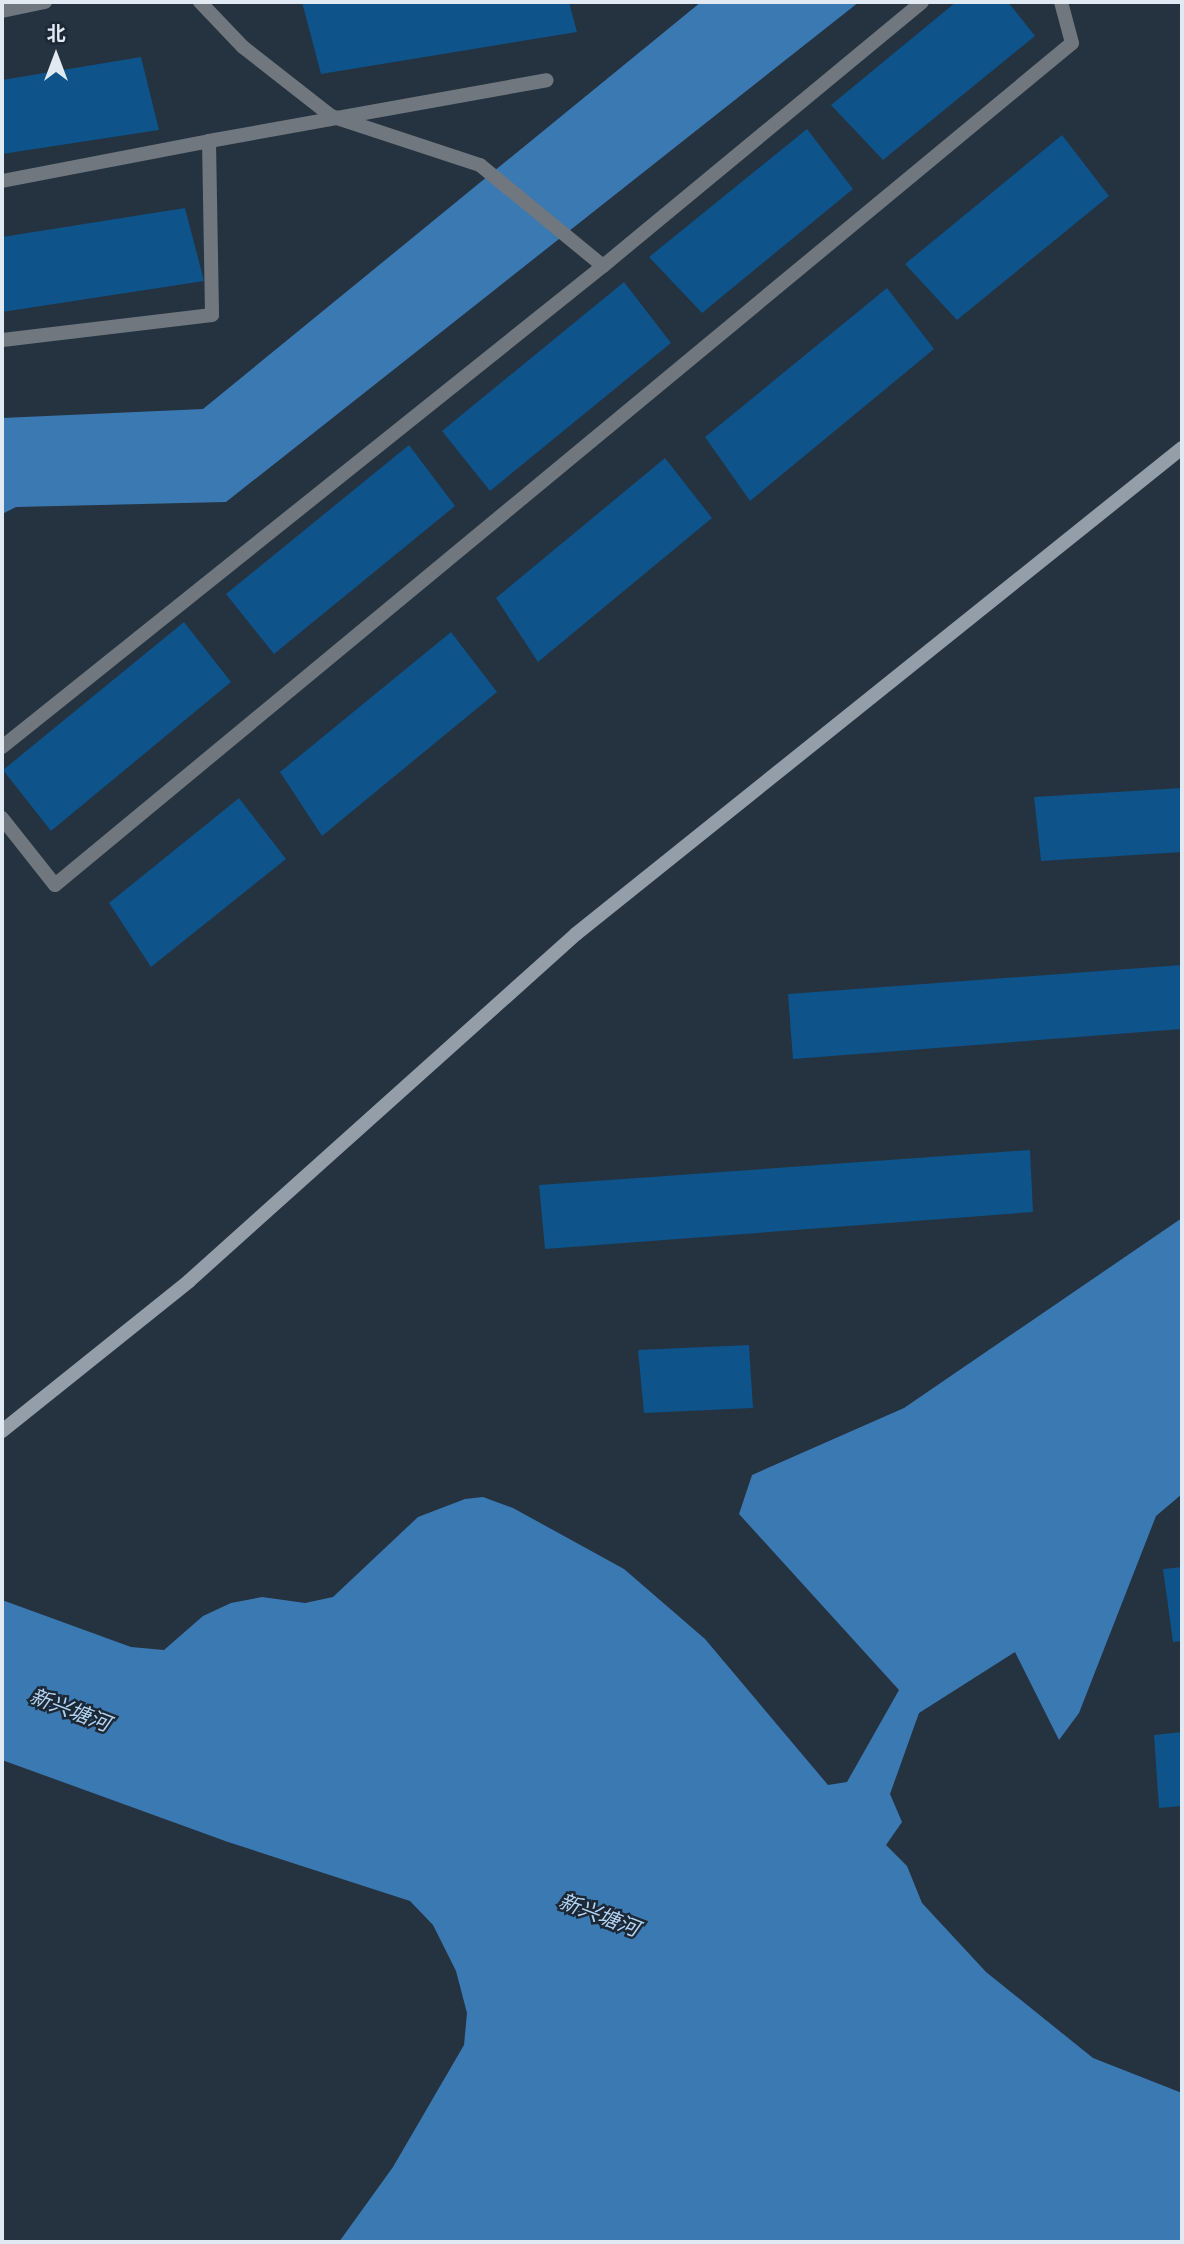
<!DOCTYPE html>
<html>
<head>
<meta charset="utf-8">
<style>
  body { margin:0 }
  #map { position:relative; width:1184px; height:2244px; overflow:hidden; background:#25323f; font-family:"Source Sans 3","Noto Sans SC",sans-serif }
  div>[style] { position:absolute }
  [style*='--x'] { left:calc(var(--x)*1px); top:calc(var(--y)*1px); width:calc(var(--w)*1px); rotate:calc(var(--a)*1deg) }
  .water>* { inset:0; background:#3b79b3 }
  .building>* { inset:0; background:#0e538a }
  .lane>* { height:14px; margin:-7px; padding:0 7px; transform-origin:7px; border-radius:7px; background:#70777e }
  .secondary>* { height:14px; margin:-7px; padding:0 7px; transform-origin:7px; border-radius:7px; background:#949ea9 }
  span { translate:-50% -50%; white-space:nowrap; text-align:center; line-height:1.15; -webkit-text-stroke:5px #1c2835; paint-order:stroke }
  .water-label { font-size:21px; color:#b3d3f3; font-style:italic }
  .frame { position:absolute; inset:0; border:4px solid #e1e9f2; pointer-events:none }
  .north { position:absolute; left:21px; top:21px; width:70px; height:70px; -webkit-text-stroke:5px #1c2835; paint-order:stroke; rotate:0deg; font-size:19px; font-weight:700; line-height:28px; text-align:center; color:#e1e9f2 }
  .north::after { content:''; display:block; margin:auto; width:24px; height:32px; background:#e1e9f2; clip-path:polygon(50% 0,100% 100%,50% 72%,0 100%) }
</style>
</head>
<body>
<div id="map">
  <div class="water">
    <div style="clip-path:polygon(701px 2px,859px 2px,226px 502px,16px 507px,2px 514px,2px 418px,203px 409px)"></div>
    <div style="clip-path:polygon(1182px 1218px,1182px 1494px,1156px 1516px,1079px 1713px,1059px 1740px,1015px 1652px,919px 1713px,890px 1794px,902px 1822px,886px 1845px,907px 1866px,922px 1903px,986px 1972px,1093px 2058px,1182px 2093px,1182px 2242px,339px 2242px,393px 2167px,464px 2045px,467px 2013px,456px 1971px,433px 1925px,410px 1901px,228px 1842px,2px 1760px,2px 1600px,131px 1647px,164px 1650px,203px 1616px,231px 1603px,262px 1597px,305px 1603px,333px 1597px,418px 1517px,465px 1499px,483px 1497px,513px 1508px,624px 1569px,705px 1639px,828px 1785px,847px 1782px,899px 1690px,739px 1514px,752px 1475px,904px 1408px)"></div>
  </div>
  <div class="building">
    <div style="clip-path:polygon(302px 2px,569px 2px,577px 32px,321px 74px)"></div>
    <div style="clip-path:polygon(956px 2px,1008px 2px,1035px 36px,883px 160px,831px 105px)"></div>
    <div style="clip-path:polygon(141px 57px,159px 130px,2px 154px,2px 80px)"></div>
    <div style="clip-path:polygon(807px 129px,853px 189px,702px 313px,649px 257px)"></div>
    <div style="clip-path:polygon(1062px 135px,1109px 196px,957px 320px,905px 264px)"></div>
    <div style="clip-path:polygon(185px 208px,204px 281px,2px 312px,2px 237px)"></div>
    <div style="clip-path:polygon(624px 282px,671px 343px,490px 491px,442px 431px)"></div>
    <div style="clip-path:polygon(887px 288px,934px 349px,750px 501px,705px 437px)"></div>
    <div style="clip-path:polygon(409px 445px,455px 506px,274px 654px,226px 594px)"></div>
    <div style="clip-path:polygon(665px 458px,712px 518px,538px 662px,496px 598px)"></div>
    <div style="clip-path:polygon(184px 622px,231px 682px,51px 831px,3px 770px)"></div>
    <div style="clip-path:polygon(451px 632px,497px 692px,322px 836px,280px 772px)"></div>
    <div style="clip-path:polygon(1182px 788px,1182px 852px,1041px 861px,1034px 797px)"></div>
    <div style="clip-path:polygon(239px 798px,286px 859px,151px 967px,109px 903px)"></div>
    <div style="clip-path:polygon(1182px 965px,1182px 1029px,793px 1059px,788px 994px)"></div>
    <div style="clip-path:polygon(1030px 1150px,1033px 1212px,545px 1249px,539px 1185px)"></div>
    <div style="clip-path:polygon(749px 1345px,753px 1408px,644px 1413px,638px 1350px)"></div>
    <div style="clip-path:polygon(1182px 1567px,1182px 1641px,1173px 1642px,1163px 1569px)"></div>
    <div style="clip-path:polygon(1182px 1732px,1182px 1806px,1159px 1808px,1154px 1735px)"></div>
  </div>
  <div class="lane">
    <div style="--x:200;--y:2;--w:62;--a:46.3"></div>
    <div style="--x:243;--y:47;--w:112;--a:38.1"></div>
    <div style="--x:331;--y:116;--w:157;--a:18.2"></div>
    <div style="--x:480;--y:165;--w:159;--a:39.4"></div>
    <div style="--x:2;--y:11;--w:44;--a:-11.8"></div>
    <div style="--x:209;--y:141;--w:343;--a:-10.2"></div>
    <div style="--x:2;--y:181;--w:211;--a:-10.9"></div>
    <div style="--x:209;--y:141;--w:174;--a:89"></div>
    <div style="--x:212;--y:315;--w:211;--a:173.2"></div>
    <div style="--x:2;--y:747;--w:770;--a:-38.67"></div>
    <div style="--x:603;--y:266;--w:414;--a:-39.6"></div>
    <div style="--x:2;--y:818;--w:85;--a:51.7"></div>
    <div style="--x:55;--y:885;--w:1320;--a:-39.62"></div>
    <div style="--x:1072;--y:43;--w:42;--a:-105"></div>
  </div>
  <div class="secondary">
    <div style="--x:2;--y:1431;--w:240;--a:-38.7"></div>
    <div style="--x:189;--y:1281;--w:520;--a:-41.88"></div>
    <div style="--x:576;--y:934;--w:777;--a:-38.73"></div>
  </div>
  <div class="water-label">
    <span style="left:70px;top:1710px;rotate:21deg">新兴塘河</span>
    <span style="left:599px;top:1915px;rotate:21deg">新兴塘河</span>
  </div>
  <div class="frame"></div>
  <div class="north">北</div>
</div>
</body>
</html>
